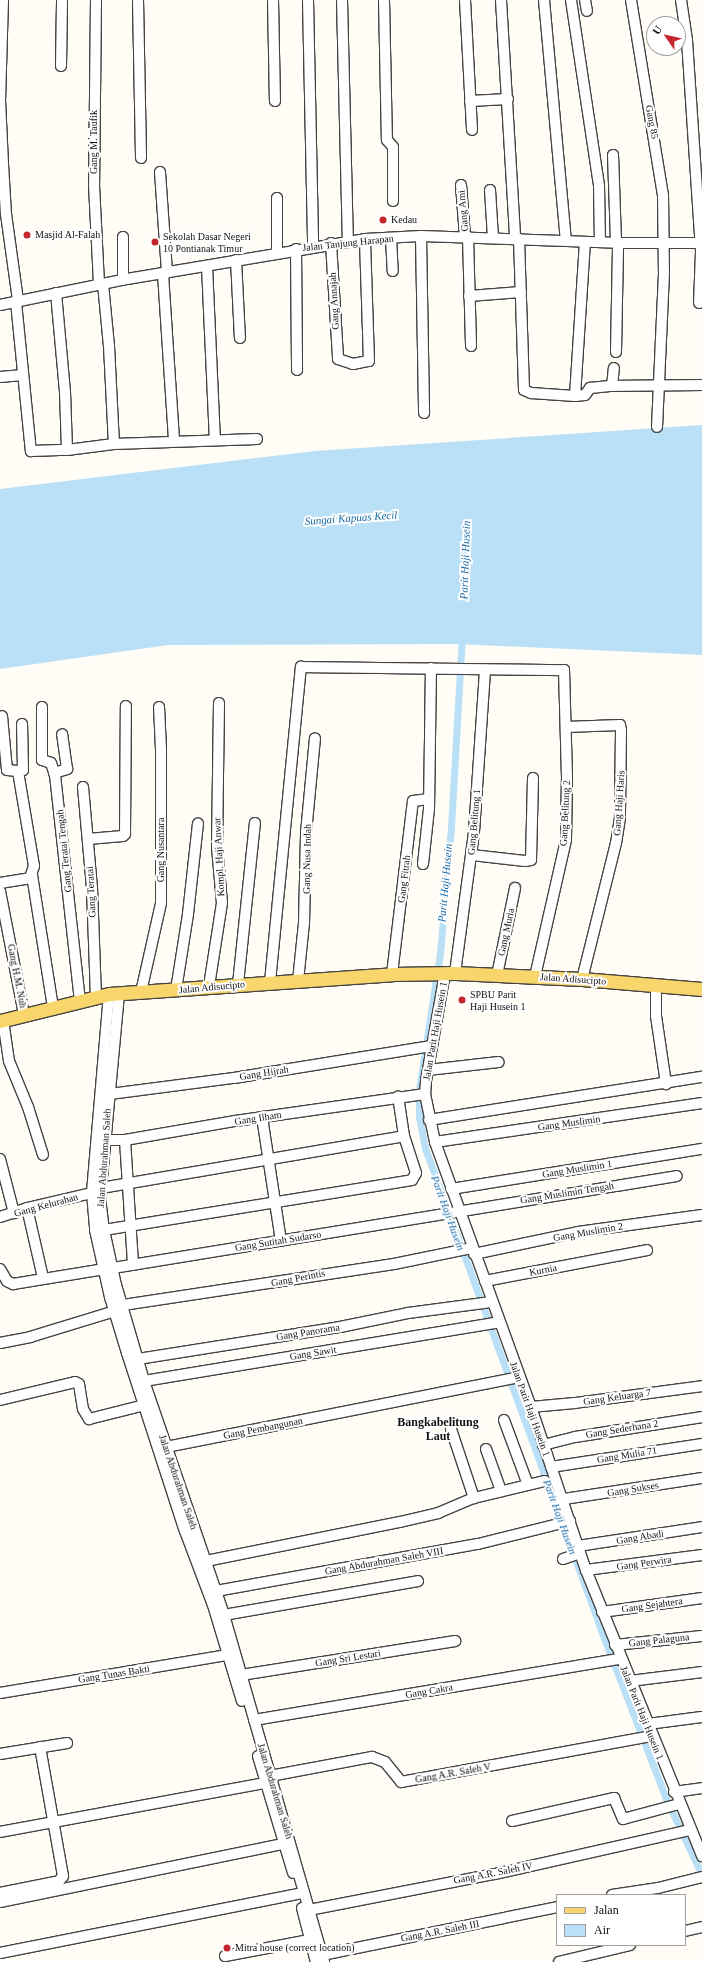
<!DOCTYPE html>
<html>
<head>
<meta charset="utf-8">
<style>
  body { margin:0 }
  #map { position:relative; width:702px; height:1962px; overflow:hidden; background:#fffdf5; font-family:"Times New Roman",serif }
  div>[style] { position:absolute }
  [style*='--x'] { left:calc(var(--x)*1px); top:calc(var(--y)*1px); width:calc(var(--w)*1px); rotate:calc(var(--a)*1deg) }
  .water>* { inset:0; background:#b9e0f7 }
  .canal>* { height:7px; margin:-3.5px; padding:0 3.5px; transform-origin:3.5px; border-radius:3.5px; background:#b9e0f7 }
  .roads { filter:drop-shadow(1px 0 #444) drop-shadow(-1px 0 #444) drop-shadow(0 1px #444) drop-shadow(0 -1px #444) }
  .minor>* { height:10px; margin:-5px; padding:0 5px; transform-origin:5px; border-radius:5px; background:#fff }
  .major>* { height:13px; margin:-6.5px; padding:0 6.5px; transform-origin:6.5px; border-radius:6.5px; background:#f9d66b }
  .dots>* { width:11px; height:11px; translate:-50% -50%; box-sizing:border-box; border:2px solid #fff; border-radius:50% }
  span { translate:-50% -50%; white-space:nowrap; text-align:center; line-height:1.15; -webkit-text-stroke:4px #fff; paint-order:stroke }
  .street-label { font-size:10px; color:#111 }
  .poi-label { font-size:10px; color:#111 }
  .left { translate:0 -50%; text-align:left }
  .water-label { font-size:11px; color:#1768a6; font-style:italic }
  .quarter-label { font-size:12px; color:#111; font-weight:700 }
  .legend { position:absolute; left:556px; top:1894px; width:130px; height:52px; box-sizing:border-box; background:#fff; border:1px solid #a0a0a0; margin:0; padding:5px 7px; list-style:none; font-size:12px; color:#111 }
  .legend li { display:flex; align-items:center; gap:8px; height:20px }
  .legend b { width:20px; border:1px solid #a0a0a0 }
  .north { position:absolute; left:646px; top:16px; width:40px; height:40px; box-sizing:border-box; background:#fff; border:1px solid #a0a0a0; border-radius:50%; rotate:304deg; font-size:11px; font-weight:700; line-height:16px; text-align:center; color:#111 }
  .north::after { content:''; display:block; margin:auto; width:14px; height:18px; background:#c4262e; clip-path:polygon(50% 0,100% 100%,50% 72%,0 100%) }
</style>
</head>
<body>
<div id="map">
  <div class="water">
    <div style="clip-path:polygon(702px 425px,702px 655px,457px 644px,168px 645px,0 669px,0 489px,315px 451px)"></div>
  </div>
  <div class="canal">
    <div style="--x:462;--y:636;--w:192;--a:93.3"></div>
    <div style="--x:451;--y:828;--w:125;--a:95"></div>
    <div style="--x:440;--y:953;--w:139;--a:98.7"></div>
    <div style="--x:419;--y:1090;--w:27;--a:90"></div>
    <div style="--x:419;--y:1117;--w:32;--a:79"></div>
    <div style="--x:425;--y:1148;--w:522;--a:69.93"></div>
    <div style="--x:604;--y:1638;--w:173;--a:68.9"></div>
    <div style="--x:666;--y:1799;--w:84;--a:64.7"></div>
  </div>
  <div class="roads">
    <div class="minor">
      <div style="--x:3;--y:0;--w:100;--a:91.7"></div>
      <div style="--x:0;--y:100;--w:64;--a:87.3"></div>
      <div style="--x:3;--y:164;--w:50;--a:86.6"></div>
      <div style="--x:6;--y:214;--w:88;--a:82.1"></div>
      <div style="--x:96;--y:0;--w:185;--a:90.6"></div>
      <div style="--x:94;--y:185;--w:100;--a:87.1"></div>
      <div style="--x:138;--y:0;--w:158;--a:88.9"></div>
      <div style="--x:273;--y:0;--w:101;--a:88.9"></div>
      <div style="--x:308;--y:0;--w:246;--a:88.8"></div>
      <div style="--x:342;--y:0;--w:241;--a:88.6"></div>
      <div style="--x:384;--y:0;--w:140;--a:88.8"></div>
      <div style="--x:387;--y:140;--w:9;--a:49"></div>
      <div style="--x:393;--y:147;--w:54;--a:90"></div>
      <div style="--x:465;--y:0;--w:130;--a:86.9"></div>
      <div style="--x:501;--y:0;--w:239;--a:86.6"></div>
      <div style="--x:544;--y:0;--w:241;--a:84.8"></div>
      <div style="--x:571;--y:0;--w:188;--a:81.4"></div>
      <div style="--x:599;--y:186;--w:56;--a:89"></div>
      <div style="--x:585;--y:0;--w:11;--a:80"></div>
      <div style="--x:631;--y:0;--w:198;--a:80.7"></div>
      <div style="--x:663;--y:195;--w:78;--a:89.3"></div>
      <div style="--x:664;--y:273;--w:154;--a:92.6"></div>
      <div style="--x:681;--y:0;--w:40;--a:81.5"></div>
      <div style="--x:687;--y:40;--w:212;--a:86.2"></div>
      <div style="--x:701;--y:252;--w:51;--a:92.2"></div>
      <div style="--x:61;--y:66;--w:66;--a:-89.1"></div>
      <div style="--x:470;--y:101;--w:38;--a:-3"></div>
      <div style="--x:613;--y:155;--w:88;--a:88"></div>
      <div style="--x:160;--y:172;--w:101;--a:86"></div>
      <div style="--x:461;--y:185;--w:52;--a:85.6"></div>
      <div style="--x:490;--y:190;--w:48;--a:86.4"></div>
      <div style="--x:277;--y:198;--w:54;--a:90"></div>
      <div style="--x:421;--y:236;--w:177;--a:89"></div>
      <div style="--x:123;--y:237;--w:43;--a:90"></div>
      <div style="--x:468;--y:237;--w:109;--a:88.4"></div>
      <div style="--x:391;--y:238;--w:33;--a:87"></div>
      <div style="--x:519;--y:239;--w:151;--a:88.1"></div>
      <div style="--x:524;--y:390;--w:8;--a:23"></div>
      <div style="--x:531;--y:393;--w:44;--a:3.9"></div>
      <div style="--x:575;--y:396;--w:10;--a:-6"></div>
      <div style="--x:585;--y:395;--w:9;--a:-54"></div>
      <div style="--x:590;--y:388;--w:20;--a:-6"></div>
      <div style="--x:610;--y:386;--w:92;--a:-0.6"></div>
      <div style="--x:331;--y:243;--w:116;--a:86.5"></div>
      <div style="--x:338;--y:359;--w:16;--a:18"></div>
      <div style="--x:353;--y:364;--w:16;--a:-11"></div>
      <div style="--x:369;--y:361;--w:122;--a:-91.9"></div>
      <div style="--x:296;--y:249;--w:121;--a:89.5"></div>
      <div style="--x:236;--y:260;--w:78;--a:87.1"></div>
      <div style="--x:207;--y:266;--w:174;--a:87.4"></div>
      <div style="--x:163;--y:274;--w:166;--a:86.2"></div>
      <div style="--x:103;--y:284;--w:62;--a:84.5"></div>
      <div style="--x:109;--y:346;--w:98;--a:87.1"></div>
      <div style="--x:114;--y:444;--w:143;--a:-2"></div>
      <div style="--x:56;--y:293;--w:99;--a:84.8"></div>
      <div style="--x:65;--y:392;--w:58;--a:88"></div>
      <div style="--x:469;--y:296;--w:52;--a:-4.4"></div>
      <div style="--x:16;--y:302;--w:150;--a:84.3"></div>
      <div style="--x:31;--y:451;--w:36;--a:-2"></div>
      <div style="--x:67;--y:450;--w:47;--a:-7.3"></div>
      <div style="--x:0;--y:305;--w:130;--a:-11.6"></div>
      <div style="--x:127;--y:279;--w:241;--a:-9.5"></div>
      <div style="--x:365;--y:239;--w:56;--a:-3.1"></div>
      <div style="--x:421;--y:236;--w:197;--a:2"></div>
      <div style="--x:618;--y:243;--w:84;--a:0"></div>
      <div style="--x:616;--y:352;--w:109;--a:-88.9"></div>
      <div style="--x:0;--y:377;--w:23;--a:-5"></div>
      <div style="--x:612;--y:386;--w:18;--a:-84"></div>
      <div style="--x:575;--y:396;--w:154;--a:-86.3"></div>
      <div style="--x:42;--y:707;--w:53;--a:90"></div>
      <div style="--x:42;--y:760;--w:9;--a:18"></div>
      <div style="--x:51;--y:763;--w:13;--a:72"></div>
      <div style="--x:55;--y:775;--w:227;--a:83.7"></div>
      <div style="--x:566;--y:727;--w:54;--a:-2.1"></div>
      <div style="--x:620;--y:725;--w:5;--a:79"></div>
      <div style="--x:621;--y:730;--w:88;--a:90.7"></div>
      <div style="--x:620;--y:818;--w:25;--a:99"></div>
      <div style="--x:616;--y:843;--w:140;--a:104"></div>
      <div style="--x:18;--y:771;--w:5;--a:-11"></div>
      <div style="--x:23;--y:770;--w:46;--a:-91.2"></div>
      <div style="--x:54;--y:773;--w:14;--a:-17"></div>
      <div style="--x:67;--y:769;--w:35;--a:-98"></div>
      <div style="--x:83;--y:787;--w:101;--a:84.9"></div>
      <div style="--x:92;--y:888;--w:109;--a:87.9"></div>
      <div style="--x:88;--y:839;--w:35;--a:-5"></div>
      <div style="--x:123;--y:836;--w:3;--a:-45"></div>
      <div style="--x:125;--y:834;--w:128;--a:-89.6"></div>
      <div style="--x:472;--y:855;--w:53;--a:6.5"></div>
      <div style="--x:525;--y:861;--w:6;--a:-9"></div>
      <div style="--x:531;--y:860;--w:82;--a:-88.6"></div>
      <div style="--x:423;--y:864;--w:55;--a:-83.8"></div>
      <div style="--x:429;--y:809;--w:141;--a:-89.2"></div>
      <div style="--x:32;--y:875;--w:135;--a:81"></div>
      <div style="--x:0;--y:883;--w:30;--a:-9"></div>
      <div style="--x:30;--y:878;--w:13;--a:-72"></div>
      <div style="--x:34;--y:866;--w:96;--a:-99.6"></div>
      <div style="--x:18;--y:771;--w:11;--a:-175"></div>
      <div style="--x:7;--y:770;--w:54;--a:-95.3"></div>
      <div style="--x:0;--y:891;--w:126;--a:79"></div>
      <div style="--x:445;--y:973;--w:110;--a:100"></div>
      <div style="--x:426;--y:1081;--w:13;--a:94"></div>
      <div style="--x:425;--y:1094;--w:49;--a:78.2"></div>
      <div style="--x:435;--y:1142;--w:282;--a:70.1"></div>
      <div style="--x:531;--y:1407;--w:172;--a:71.4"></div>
      <div style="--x:586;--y:1570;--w:309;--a:67.9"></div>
      <div style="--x:455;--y:973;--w:142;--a:-82.3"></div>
      <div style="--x:474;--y:832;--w:163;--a:-86.1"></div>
      <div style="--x:392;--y:974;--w:174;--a:-83.1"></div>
      <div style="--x:413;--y:801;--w:16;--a:-7"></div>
      <div style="--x:497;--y:975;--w:89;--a:-78.3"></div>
      <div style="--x:298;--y:981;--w:58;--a:-84.1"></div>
      <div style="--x:304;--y:923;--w:90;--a:-88.7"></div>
      <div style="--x:306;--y:833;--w:95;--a:-84.6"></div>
      <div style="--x:270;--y:982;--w:317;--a:-84.4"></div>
      <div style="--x:301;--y:667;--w:263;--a:0.7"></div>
      <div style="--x:564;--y:670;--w:106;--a:88.4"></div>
      <div style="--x:567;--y:776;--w:64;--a:90.9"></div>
      <div style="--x:566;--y:840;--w:140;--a:102.8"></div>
      <div style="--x:238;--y:984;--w:162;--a:-84"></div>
      <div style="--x:209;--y:986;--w:84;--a:-81.1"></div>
      <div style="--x:222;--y:903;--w:56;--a:-95.1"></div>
      <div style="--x:217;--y:847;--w:144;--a:-89.2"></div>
      <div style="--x:656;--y:986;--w:30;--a:90"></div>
      <div style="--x:656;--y:1016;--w:69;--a:81.6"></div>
      <div style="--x:176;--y:990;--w:77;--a:-81"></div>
      <div style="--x:188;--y:914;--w:91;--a:-83.7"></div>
      <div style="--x:141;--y:992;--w:91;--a:-77.3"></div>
      <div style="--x:161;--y:903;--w:154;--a:-90"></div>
      <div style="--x:161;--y:749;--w:42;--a:-92.7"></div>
      <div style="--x:109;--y:994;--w:200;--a:94.9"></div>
      <div style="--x:92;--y:1193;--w:37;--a:85"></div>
      <div style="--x:95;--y:1230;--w:69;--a:77.4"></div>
      <div style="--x:110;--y:1297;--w:59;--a:73.1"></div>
      <div style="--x:127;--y:1353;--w:187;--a:72"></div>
      <div style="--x:185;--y:1531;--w:79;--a:69.3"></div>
      <div style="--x:213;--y:1605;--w:100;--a:73.2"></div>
      <div style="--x:119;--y:994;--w:205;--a:95.3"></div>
      <div style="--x:100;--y:1198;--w:32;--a:83"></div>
      <div style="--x:104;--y:1230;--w:56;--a:77.7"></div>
      <div style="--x:116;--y:1285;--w:100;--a:73.7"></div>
      <div style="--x:144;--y:1381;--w:247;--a:71.1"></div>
      <div style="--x:224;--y:1615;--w:361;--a:73.9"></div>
      <div style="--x:3;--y:1020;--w:41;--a:81.7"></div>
      <div style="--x:9;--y:1061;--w:50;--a:67.6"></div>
      <div style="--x:28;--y:1107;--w:50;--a:72.6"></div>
      <div style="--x:428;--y:1070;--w:71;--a:-6.4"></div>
      <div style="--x:110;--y:1094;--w:125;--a:-7.4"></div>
      <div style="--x:234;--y:1078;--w:200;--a:-9.2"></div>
      <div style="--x:262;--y:1117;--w:125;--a:81.3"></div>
      <div style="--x:429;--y:1120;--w:276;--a:-9"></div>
      <div style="--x:106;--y:1140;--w:19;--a:0"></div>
      <div style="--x:125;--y:1140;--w:112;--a:-9.8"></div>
      <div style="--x:235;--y:1121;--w:192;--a:-8.1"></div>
      <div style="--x:125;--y:1140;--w:125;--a:86.3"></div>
      <div style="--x:435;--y:1142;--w:270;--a:-8.3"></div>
      <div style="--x:0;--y:1159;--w:56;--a:75.5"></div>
      <div style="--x:101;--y:1188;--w:307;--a:-9.7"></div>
      <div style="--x:451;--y:1189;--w:254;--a:-9.1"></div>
      <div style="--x:27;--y:1208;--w:72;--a:77.1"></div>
      <div style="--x:0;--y:1217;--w:28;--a:-18"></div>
      <div style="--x:27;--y:1208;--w:67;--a:-13"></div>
      <div style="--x:104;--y:1230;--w:312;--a:-9.2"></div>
      <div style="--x:412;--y:1180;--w:8;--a:-60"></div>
      <div style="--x:416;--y:1173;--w:39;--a:-108"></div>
      <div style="--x:404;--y:1136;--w:40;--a:-98.5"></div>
      <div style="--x:474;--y:1254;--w:106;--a:-11.9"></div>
      <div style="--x:578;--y:1232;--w:125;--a:-7.8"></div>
      <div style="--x:113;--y:1268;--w:571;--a:-9.26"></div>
      <div style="--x:0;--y:1269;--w:14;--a:60"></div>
      <div style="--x:7;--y:1281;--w:7;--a:27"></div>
      <div style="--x:13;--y:1284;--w:93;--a:-9.3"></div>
      <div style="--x:485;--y:1281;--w:165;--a:-10.8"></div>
      <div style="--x:123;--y:1305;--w:274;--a:-8.6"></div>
      <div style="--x:394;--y:1264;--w:80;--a:-11.6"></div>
      <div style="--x:0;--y:1343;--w:31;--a:-11"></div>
      <div style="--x:30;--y:1337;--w:89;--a:-17"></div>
      <div style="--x:138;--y:1359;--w:205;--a:-9"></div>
      <div style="--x:340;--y:1327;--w:69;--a:-11.6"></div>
      <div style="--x:408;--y:1313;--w:84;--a:-7.5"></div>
      <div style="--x:144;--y:1381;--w:360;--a:-9.4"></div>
      <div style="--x:0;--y:1400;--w:77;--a:-13.5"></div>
      <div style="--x:75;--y:1382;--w:4;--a:27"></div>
      <div style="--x:79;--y:1384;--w:25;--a:81"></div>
      <div style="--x:83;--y:1409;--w:12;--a:59"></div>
      <div style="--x:89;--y:1419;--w:58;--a:-14"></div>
      <div style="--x:531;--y:1407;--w:44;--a:-5.2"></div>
      <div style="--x:575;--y:1403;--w:128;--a:-7.6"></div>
      <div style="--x:504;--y:1420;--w:69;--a:69.7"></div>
      <div style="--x:451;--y:1429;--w:73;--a:71.6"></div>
      <div style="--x:543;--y:1445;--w:33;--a:-14"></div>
      <div style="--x:575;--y:1437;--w:129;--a:-8.9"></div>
      <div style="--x:166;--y:1447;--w:360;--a:-11.2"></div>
      <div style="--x:486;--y:1449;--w:45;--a:70.3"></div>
      <div style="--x:551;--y:1467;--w:153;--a:-8.7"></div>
      <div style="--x:564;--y:1499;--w:140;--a:-8.7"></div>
      <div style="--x:578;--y:1546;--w:125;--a:-8.7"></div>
      <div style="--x:563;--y:1559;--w:18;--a:-19"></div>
      <div style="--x:206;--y:1561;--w:198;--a:-11.4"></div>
      <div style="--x:400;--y:1522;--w:39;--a:-13"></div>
      <div style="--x:438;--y:1513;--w:39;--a:-23"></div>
      <div style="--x:474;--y:1498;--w:73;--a:-13.5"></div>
      <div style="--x:586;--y:1570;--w:117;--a:-7.4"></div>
      <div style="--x:216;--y:1591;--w:266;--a:-10.2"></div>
      <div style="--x:478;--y:1544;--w:95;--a:-14"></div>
      <div style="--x:602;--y:1612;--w:101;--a:-8"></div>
      <div style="--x:218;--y:1616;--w:203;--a:-9.9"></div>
      <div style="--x:615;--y:1645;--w:87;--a:-5.9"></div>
      <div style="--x:241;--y:1675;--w:217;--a:-9"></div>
      <div style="--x:630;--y:1681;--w:73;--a:-7.1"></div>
      <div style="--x:0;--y:1693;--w:231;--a:-9.5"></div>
      <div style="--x:254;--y:1720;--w:371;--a:-9.5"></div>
      <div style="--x:648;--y:1724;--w:54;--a:-7.4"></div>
      <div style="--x:0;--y:1754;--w:68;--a:-9.3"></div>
      <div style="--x:258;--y:1756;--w:122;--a:73.3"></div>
      <div style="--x:270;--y:1776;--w:104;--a:-10.6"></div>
      <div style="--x:372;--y:1757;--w:14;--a:21"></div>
      <div style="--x:385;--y:1762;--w:26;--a:51"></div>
      <div style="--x:401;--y:1782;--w:254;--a:-10.4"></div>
      <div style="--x:674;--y:1792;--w:28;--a:-8"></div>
      <div style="--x:512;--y:1821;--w:105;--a:-12.7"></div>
      <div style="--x:614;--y:1798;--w:23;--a:67"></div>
      <div style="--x:623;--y:1819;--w:58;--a:-15"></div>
      <div style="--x:0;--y:1832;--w:269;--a:-10.5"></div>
      <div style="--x:0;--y:1893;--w:60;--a:-11.5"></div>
      <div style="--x:59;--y:1881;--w:6;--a:-51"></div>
      <div style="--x:63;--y:1876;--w:131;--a:-100.1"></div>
      <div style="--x:612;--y:1895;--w:47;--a:-8.7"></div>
      <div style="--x:658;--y:1888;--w:45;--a:-14"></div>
      <div style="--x:0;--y:1902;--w:289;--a:-11.6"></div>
      <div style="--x:302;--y:1908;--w:56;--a:75.5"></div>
      <div style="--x:309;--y:1910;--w:189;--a:-11"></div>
      <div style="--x:495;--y:1874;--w:200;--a:-12.7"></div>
      <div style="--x:685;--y:1931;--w:17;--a:-13"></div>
      <div style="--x:0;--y:1953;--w:304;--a:-11.2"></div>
      <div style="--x:322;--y:1955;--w:240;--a:-11.5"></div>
      <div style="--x:225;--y:1956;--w:86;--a:-10.7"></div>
      <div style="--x:559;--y:1962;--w:73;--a:-13.5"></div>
    </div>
    <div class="major">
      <div style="--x:0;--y:1021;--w:112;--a:-13.9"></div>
      <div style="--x:109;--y:994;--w:284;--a:-4"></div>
      <div style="--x:392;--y:974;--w:63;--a:-0.9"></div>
      <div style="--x:455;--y:973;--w:127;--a:2.7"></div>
      <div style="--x:582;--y:979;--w:120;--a:4.8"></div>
    </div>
  </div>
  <div class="dots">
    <div style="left:383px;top:220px;background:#c4262e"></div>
    <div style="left:27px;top:235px;background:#c4262e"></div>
    <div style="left:155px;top:242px;background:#c4262e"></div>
    <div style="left:462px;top:1000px;background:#c4262e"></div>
    <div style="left:227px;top:1948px;background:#c4262e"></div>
  </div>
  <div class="street-label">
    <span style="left:652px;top:122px;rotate:79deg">Gang 85</span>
    <span style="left:94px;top:142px;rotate:-90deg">Gang M. Taufik</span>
    <span style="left:463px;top:211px;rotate:-95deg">Gang Ami</span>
    <span style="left:348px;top:243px;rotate:-6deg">Jalan Tanjung Harapan</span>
    <span style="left:334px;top:301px;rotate:-93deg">Gang Annajah</span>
    <span style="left:619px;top:803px;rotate:-86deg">Gang Haji Haris</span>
    <span style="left:565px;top:813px;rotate:-87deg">Gang Belitung 2</span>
    <span style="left:474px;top:822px;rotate:-85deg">Gang Belitung 1</span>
    <span style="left:161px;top:850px;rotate:-90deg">Gang Nusantara</span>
    <span style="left:64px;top:851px;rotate:-96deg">Gang Teratai Tengah</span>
    <span style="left:219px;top:857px;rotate:-93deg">Kompl. Haji Anwar</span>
    <span style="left:307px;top:859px;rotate:-89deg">Gang Nusa Indah</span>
    <span style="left:404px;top:879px;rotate:-83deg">Gang Fitrah</span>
    <span style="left:91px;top:892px;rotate:-93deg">Gang Teratai</span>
    <span style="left:506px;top:932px;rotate:-78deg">Gang Muria</span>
    <span style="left:17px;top:976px;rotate:79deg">Gang H.M. Nuh</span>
    <span style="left:573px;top:979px;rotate:4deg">Jalan Adisucipto</span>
    <span style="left:212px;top:987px;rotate:-5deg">Jalan Adisucipto</span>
    <span style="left:435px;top:1031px;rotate:-80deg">Jalan Parit Haji Husein 1</span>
    <span style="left:264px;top:1073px;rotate:-9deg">Gang Hijrah</span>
    <span style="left:258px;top:1118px;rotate:-9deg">Gang Ilham</span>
    <span style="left:569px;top:1123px;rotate:-8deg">Gang Muslimin</span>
    <span style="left:104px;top:1158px;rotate:-86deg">Jalan Abdurahman Saleh</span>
    <span style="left:577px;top:1169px;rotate:-9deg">Gang Muslimin 1</span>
    <span style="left:567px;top:1193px;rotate:-9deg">Gang Muslimin Tengah</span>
    <span style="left:46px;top:1205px;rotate:-15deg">Gang Kelurahan</span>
    <span style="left:588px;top:1232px;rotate:-10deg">Gang Muslimin 2</span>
    <span style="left:278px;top:1241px;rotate:-9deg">Gang Sutitah Sudarso</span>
    <span style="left:543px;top:1270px;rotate:-11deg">Kurnia</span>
    <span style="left:298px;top:1278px;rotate:-11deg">Gang Perintis</span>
    <span style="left:308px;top:1332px;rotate:-9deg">Gang Panorama</span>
    <span style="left:313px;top:1353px;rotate:-9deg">Gang Sawit</span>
    <span style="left:617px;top:1397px;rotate:-8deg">Gang Keluarga 7</span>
    <span style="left:530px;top:1409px;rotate:70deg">Jalan Parit Haji Husein 1</span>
    <span style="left:263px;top:1428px;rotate:-11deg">Gang Pembangunan</span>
    <span style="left:622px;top:1429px;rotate:-9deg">Gang Sederhana 2</span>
    <span style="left:627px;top:1455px;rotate:-9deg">Gang Mulia 71</span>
    <span style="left:178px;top:1482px;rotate:71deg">Jalan Abdurahman Saleh</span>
    <span style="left:633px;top:1489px;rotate:-9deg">Gang Sukses</span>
    <span style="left:640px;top:1537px;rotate:-9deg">Gang Abadi</span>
    <span style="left:384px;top:1561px;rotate:-10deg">Gang Abdurahman Saleh VIII</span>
    <span style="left:644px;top:1563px;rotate:-8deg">Gang Perwira</span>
    <span style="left:652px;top:1605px;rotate:-8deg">Gang Sejahtera</span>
    <span style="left:659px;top:1640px;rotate:-6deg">Gang Palaguna</span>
    <span style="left:348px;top:1658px;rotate:-9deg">Gang Sri Lestari</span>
    <span style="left:114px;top:1674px;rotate:-9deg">Gang Tunas Bakti</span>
    <span style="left:429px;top:1691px;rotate:-10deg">Gang Cakra</span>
    <span style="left:642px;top:1713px;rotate:68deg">Jalan Parit Haji Husein 1</span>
    <span style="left:453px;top:1773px;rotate:-10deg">Gang A.R. Saleh V</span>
    <span style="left:275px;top:1791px;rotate:73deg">Jalan Abdurahman Saleh</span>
    <span style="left:493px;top:1873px;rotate:-11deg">Gang A.R. Saleh IV</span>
    <span style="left:440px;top:1931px;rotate:-11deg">Gang A.R. Saleh III</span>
  </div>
  <div class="poi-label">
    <span class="left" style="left:391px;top:220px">Kedau</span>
    <span class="left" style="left:35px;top:235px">Masjid Al-Falah</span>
    <span class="left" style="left:163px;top:242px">Sekolah Dasar Negeri<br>10 Pontianak Timur</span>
    <span class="left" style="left:470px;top:1000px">SPBU Parit<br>Haji Husein 1</span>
    <span class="left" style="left:235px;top:1948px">Mitra house (correct location)</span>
  </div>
  <div class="water-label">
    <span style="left:351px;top:518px;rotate:-4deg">Sungai Kapuas Kecil</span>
    <span style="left:465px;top:560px;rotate:-88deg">Parit Haji Husein</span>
    <span style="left:445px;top:883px;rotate:-85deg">Parit Haji Husein</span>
    <span style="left:448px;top:1213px;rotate:70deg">Parit Haji Husein</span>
    <span style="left:560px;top:1517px;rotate:70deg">Parit Haji Husein</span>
  </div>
  <div class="quarter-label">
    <span style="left:438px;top:1430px">Bangkabelitung<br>Laut</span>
  </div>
  <ul class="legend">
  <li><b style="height:5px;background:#f9d66b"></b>Jalan</li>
  <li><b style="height:11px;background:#b9e0f7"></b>Air</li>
  </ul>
  <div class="north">U</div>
</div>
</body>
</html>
